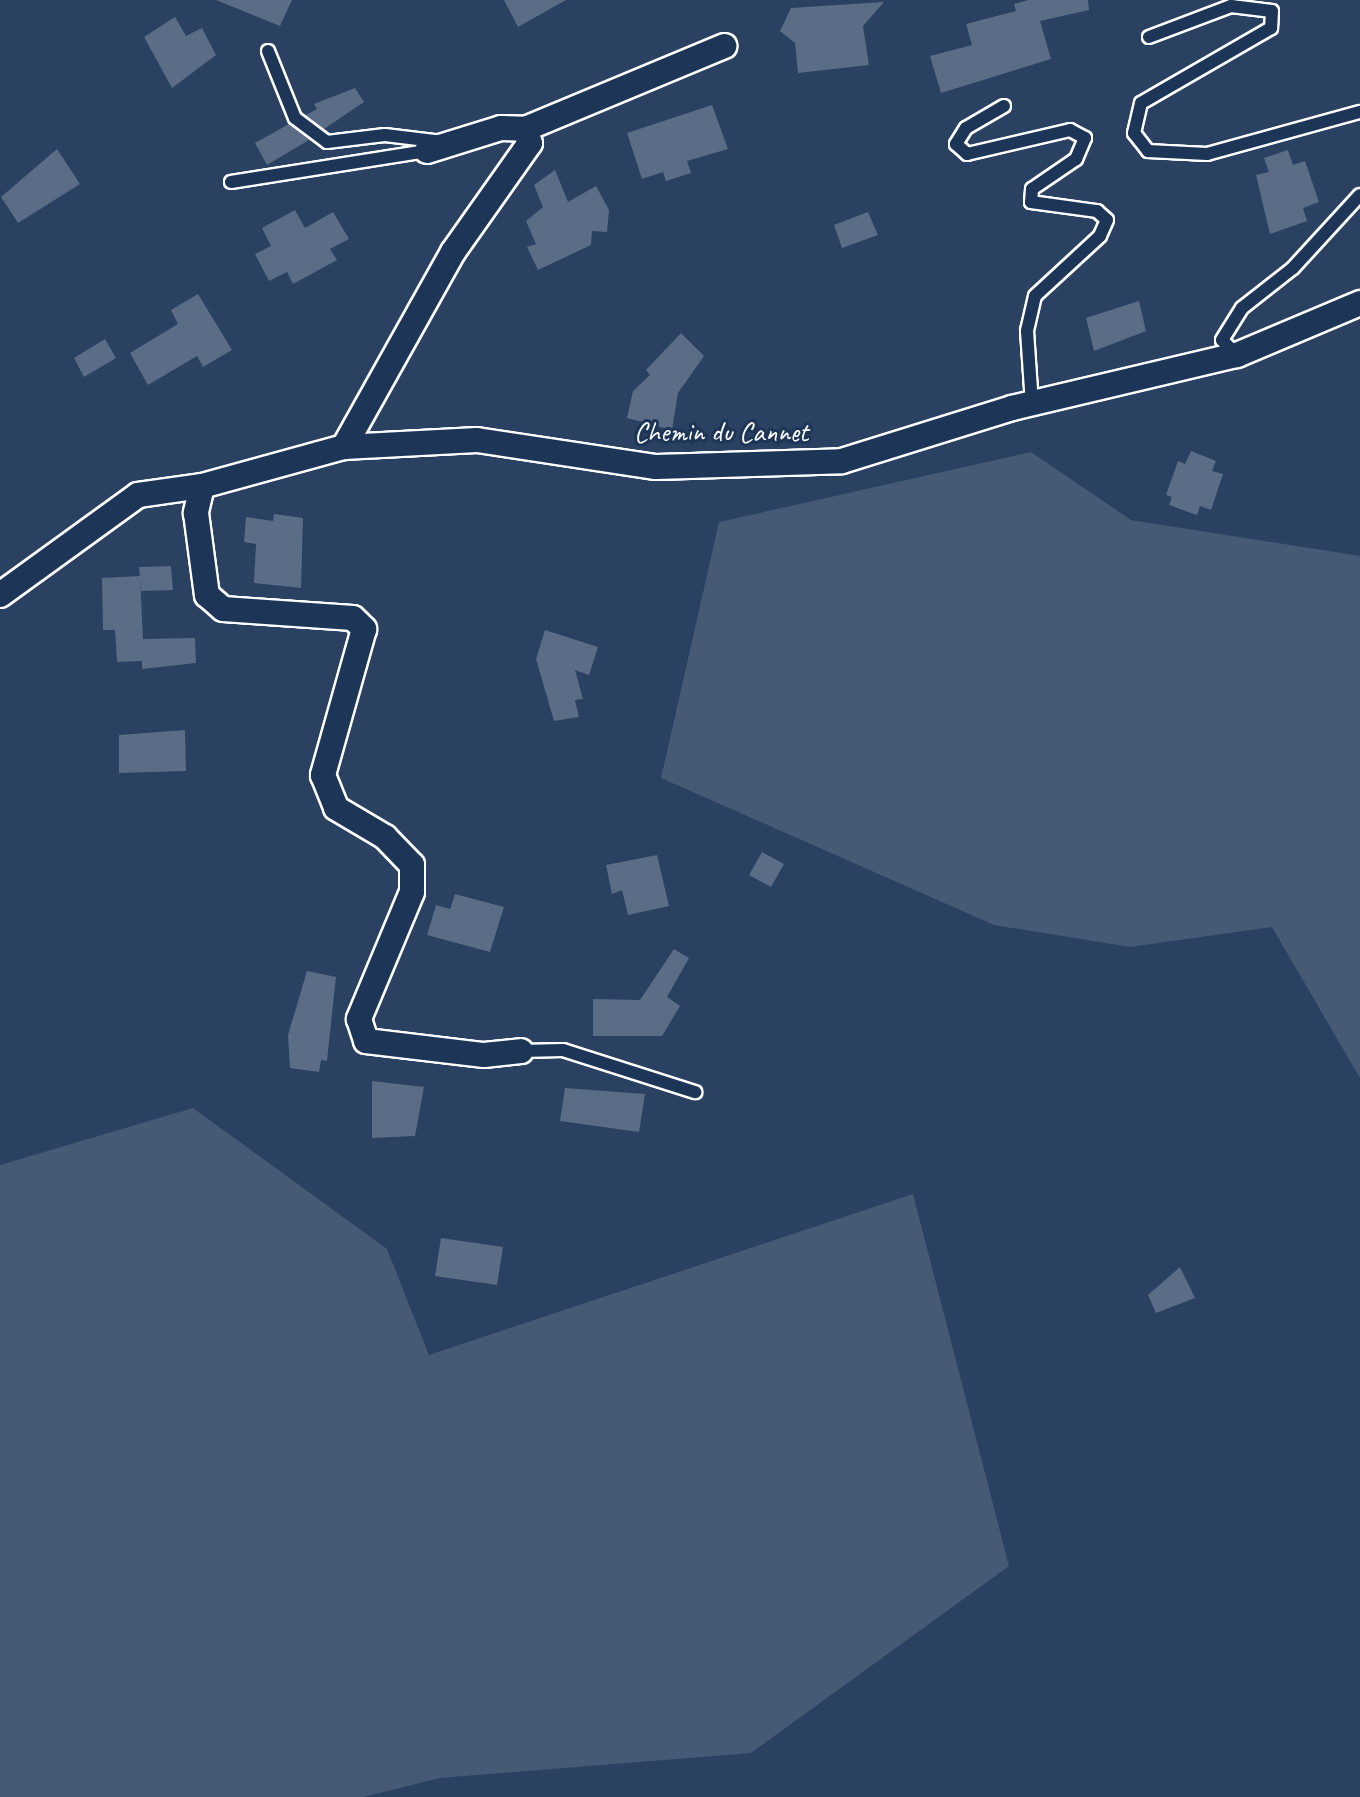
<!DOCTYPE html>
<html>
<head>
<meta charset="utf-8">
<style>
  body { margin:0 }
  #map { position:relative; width:1360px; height:1797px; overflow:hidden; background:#2a4161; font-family:Caveat,sans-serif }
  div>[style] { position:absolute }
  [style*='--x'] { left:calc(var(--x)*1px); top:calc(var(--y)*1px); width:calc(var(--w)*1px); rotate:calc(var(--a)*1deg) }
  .green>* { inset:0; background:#465975 }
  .building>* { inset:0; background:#5b6c86 }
  .roads { filter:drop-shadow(2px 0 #fff) drop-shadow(-2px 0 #fff) drop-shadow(0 2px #fff) drop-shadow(0 -2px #fff) }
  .service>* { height:12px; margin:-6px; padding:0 6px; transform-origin:6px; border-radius:6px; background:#1d3557 }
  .minor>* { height:24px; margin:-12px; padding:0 12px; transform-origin:12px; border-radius:12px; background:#1d3557 }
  span { translate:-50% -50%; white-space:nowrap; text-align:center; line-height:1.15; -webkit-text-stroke:6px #1d3557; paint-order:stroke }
  .street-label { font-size:28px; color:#fff }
</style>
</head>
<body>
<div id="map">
  <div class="green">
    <div style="clip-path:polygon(1031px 452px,1131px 520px,1360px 556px,1360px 1078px,1272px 927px,1130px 947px,994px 925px,661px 778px,719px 522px)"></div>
    <div style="clip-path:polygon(193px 1108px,387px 1249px,429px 1355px,913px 1194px,1009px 1566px,751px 1753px,440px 1778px,363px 1797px,0 1797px,0 1165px)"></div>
  </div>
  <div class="building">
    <div style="clip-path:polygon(216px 0,292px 0,280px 26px)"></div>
    <div style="clip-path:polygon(504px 0,566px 0,518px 27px)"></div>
    <div style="clip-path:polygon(1028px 0,1088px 0,1089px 10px,1040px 21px,1051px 59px,941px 93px,930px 56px,972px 45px,966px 24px,1016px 11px,1014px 4px)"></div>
    <div style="clip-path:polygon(884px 2px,863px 26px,869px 65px,798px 73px,795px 43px,780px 31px,791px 8px)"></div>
    <div style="clip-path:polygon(175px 17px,186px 36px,202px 28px,216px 55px,172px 88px,144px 37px)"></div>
    <div style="clip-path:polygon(355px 88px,364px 102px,324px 129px,306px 115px,317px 109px,314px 104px)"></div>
    <div style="clip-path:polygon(712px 105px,728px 149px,687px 161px,691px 173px,666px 181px,663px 172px,642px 179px,627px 133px)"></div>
    <div style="clip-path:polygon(289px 124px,309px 140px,267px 165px,255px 143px)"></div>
    <div style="clip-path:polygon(57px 149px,80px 184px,18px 223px,1px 197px)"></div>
    <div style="clip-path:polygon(1288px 150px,1293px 165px,1305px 161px,1319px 202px,1303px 208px,1307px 221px,1270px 234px,1256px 175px,1269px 172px,1264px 158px)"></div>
    <div style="clip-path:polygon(555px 170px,568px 202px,596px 186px,609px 210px,607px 232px,592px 231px,591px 245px,538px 270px,527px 247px,536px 244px,526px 221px,543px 207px,534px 185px)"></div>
    <div style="clip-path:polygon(295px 210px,305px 228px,333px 212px,349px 239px,330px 249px,337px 260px,293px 284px,287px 272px,269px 281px,255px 254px,271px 246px,262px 228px)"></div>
    <div style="clip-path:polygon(868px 212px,878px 235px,842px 248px,834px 225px)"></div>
    <div style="clip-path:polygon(198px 294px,232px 350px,203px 367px,197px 356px,148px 385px,130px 353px,178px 324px,171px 310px)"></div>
    <div style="clip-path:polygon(1139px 301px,1146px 331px,1094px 351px,1086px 318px)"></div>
    <div style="clip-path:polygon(681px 333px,704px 356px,678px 393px,672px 430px,627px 418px,633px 391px,650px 375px,646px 370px)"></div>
    <div style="clip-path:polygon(105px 339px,116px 358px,84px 377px,74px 358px)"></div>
    <div style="clip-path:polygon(1191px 451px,1216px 461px,1212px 471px,1223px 474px,1211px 510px,1200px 506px,1197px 515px,1169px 505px,1172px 497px,1166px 495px,1178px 461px,1185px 464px)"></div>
    <div style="clip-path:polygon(274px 514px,303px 518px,301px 588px,254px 583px,256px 544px,244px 542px,246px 517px,273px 521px)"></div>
    <div style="clip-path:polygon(171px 566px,173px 590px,141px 591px,139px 567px)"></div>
    <div style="clip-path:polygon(140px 576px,143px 639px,195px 638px,196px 663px,142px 669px,142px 661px,117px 662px,115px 630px,103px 630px,102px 578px)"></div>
    <div style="clip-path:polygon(545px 630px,598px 647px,589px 675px,575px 670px,583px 699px,575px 700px,579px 717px,554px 721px,536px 659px)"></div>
    <div style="clip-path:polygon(185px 730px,186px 771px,119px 773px,119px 735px)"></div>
    <div style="clip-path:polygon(762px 852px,784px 864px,771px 887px,749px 875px)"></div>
    <div style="clip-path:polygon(657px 855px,669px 906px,628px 915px,622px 890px,612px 894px,606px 865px)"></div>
    <div style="clip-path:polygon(455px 894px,504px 907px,490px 952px,427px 935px,436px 905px,450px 909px)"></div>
    <div style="clip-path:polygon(674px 949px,689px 958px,667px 997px,680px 1006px,662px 1036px,593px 1036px,593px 999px,640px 1000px)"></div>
    <div style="clip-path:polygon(307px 971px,336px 977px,327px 1061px,321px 1060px,319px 1072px,290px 1068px,288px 1035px)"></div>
    <div style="clip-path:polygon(372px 1081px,424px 1087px,415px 1136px,372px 1138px)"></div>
    <div style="clip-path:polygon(565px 1088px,645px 1094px,639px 1132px,560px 1121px)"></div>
    <div style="clip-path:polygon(441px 1238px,503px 1247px,497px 1285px,435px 1276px)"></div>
    <div style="clip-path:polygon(1180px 1267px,1195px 1298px,1156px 1313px,1148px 1295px)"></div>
  </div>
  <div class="roads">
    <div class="service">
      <div style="--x:1149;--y:37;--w:88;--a:-20.7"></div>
      <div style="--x:1231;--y:6;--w:41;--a:7"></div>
      <div style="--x:1272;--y:11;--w:17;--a:93"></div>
      <div style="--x:1271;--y:28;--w:150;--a:150"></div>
      <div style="--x:1141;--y:103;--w:31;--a:103"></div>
      <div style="--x:1134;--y:133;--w:23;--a:52"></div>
      <div style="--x:1148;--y:151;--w:59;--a:2.9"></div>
      <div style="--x:1207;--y:154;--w:159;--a:-15.4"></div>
      <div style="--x:268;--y:51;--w:72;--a:68.1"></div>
      <div style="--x:295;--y:118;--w:40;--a:37"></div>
      <div style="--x:327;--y:142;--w:58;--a:-6.9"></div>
      <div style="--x:385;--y:135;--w:58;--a:6.9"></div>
      <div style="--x:1004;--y:106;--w:44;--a:149.9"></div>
      <div style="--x:966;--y:128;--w:19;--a:122"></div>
      <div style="--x:956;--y:144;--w:15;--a:42"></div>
      <div style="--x:967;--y:154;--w:106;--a:-13.1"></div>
      <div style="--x:1070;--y:130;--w:17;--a:28"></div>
      <div style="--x:1085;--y:138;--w:23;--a:113"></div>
      <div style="--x:1076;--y:159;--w:53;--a:145.7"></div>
      <div style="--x:1032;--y:189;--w:13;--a:94"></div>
      <div style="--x:1031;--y:202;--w:67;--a:7.8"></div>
      <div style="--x:1097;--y:211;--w:13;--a:42"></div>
      <div style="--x:1107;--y:220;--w:17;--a:114"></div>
      <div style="--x:1100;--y:236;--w:88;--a:137.3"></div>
      <div style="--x:1035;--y:296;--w:36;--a:103"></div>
      <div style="--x:1027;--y:331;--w:73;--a:86.1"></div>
      <div style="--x:231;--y:182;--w:198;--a:-9"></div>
      <div style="--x:1237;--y:355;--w:21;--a:-135"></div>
      <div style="--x:1222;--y:340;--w:38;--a:-58"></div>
      <div style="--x:1242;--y:308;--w:65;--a:-38.1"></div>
      <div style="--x:1293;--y:268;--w:99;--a:-47.5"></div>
      <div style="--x:521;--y:1051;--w:42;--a:-1.4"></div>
      <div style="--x:563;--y:1050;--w:139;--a:17.7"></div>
    </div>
    <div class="minor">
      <div style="--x:427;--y:151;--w:77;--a:-17.3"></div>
      <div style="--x:501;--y:128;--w:24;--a:2"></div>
      <div style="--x:525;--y:129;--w:216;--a:-22.6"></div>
      <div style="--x:344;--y:447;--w:223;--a:-60.8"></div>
      <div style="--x:453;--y:252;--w:133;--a:-54.8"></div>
      <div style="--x:530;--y:143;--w:15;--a:-110"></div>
      <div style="--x:202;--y:486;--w:28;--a:103"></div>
      <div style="--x:196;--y:513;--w:83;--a:82.4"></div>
      <div style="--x:207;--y:595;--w:21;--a:41"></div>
      <div style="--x:223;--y:609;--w:130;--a:4"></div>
      <div style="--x:353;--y:618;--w:16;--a:45"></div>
      <div style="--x:364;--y:629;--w:152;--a:105.7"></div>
      <div style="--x:323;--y:775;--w:35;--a:68"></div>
      <div style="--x:336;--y:808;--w:57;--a:30.6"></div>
      <div style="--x:385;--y:837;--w:39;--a:46"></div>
      <div style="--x:412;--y:865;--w:27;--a:90"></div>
      <div style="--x:412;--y:892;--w:138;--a:112.7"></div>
      <div style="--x:359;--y:1019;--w:23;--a:72"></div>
      <div style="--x:366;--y:1041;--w:119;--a:6.8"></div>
      <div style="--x:484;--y:1055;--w:37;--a:-6"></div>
      <div style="--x:0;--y:595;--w:170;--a:-35.9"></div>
      <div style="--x:138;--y:495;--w:65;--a:-8"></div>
      <div style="--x:202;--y:486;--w:147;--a:-15.4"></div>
      <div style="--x:344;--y:447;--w:133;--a:-3"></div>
      <div style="--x:477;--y:440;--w:181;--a:8.6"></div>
      <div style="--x:656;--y:467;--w:186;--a:-1.8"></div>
      <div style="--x:842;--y:461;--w:178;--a:-17.3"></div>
      <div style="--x:1012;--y:408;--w:231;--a:-13.3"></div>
      <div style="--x:1237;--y:355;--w:134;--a:-22.9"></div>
    </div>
  </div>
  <div class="street-label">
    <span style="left:721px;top:432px">Chemin du Cannet</span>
  </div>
</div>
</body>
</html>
